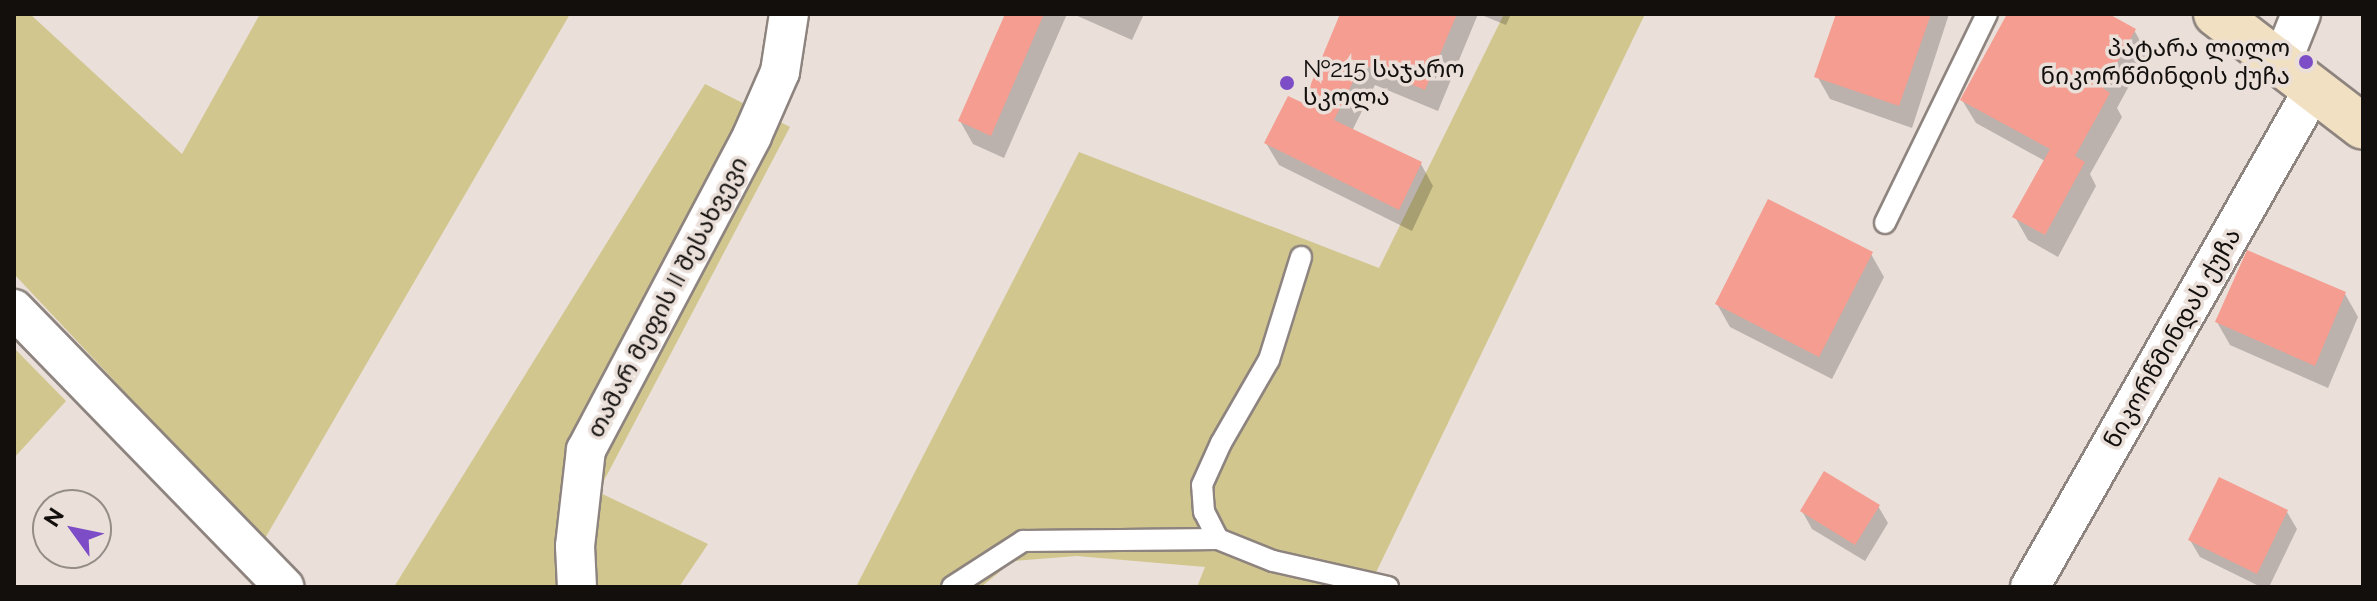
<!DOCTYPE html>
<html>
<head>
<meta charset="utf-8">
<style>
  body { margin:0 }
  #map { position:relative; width:2377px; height:601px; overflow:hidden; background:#eadfd9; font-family:Raleway,"Noto Sans Georgian",sans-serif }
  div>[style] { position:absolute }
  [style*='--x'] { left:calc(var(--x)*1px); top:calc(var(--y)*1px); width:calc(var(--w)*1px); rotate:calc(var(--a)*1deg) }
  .green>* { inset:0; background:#d1c68e }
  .shadow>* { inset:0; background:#0003 }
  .building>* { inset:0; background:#f49d90 }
  .roads { filter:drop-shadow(2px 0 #8e847f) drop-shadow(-2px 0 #8e847f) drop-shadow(0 2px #8e847f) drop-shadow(0 -2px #8e847f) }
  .lane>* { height:20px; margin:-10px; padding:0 10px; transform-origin:10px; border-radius:10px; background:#fff }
  .street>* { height:38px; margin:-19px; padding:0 19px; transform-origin:19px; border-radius:19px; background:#fff }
  .secondary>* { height:44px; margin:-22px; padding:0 22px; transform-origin:22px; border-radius:22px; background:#f2e0c3 }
  .dots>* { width:22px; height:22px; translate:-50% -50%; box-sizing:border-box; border:4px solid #eadfd9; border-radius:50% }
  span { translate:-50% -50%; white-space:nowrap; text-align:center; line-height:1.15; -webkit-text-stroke:7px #eadfd9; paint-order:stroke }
  .poi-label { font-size:24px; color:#120f0d }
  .right { translate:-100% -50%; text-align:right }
  .left { translate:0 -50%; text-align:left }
  .street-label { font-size:24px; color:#120f0d }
  .frame { position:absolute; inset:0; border:16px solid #120f0d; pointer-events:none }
  .north { position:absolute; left:32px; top:489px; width:80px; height:80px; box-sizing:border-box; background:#eadfd9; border:2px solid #948c87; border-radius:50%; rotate:303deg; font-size:22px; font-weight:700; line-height:32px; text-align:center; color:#120f0d }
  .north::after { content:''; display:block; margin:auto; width:28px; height:36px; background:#7c4dc6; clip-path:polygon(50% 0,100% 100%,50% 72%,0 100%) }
</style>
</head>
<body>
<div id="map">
  <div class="green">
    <div style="clip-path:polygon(14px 14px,30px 14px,182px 154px,260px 14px,570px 14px,264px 540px,14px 274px)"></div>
    <div style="clip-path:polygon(1504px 14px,1645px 14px,1369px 587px,1197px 587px,1205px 567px,1077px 556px,1013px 561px,981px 587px,856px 587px,1079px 152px,1379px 268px)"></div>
    <div style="clip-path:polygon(705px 84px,790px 127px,598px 492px,708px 544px,679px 587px,394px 587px)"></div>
    <div style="clip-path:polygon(14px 348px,66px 401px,14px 458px)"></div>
  </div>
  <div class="shadow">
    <div style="clip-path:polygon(1007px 14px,1067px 14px,1004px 158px,973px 144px,960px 121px)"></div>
    <div style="clip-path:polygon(1073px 14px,1144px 14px,1132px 40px)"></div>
    <div style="clip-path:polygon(1342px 14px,1478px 14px,1438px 111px,1375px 85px,1352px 131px,1421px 164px,1433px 186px,1412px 231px,1279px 165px,1266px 143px,1304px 106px)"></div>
    <div style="clip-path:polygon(1479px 14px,1511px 14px,1506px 25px)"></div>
    <div style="clip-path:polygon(1838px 14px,1949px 14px,1912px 128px,1830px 99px,1817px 76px)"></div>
    <div style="clip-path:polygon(2010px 14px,2105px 14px,2134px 30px,2147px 53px,2117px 108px,2122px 117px,2090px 174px,2096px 186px,2058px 257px,2028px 240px,2015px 217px,2045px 161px,1976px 123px,1962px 100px)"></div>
    <div style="clip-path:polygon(1871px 254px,1884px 277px,1832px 379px,1730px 327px,1717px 304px)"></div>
    <div style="clip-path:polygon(2345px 294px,2358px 317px,2328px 388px,2230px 345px,2217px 322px)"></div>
    <div style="clip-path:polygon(2220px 479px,2287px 512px,2297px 529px,2269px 587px,2261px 587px,2200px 557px,2190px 540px)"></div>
    <div style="clip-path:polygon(1878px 506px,1888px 523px,1865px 561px,1812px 529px,1802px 511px)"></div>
  </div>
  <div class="building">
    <div style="clip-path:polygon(1005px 14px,1044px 14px,991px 136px,958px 121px)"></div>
    <div style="clip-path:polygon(1340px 14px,1457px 14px,1425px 90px,1362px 64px,1334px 120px,1422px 162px,1399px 210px,1264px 143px,1288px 96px,1303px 103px)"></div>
    <div style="clip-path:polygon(1836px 14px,1931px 14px,1899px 106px,1814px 77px)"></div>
    <div style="clip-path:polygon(2007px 14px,2109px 14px,2136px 29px,2103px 88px,2110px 93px,2075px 156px,2085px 162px,2045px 235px,2012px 217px,2050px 149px,1960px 100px)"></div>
    <div style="clip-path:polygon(1768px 199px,1873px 252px,1819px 357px,1715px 304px)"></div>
    <div style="clip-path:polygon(2247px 250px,2346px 292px,2315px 366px,2215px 322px)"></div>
    <div style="clip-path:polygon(1824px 471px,1880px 505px,1855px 545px,1800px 511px)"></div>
    <div style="clip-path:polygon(2219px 477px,2288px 510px,2257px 574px,2188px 540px)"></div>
  </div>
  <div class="roads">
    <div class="lane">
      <div style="--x:1885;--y:223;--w:233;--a:-64"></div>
      <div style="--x:1218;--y:539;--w:30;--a:-117"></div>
      <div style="--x:1204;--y:512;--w:27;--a:-94"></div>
      <div style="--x:1202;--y:485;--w:46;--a:-65.7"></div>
      <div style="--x:1221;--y:443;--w:96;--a:-60"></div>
      <div style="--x:1269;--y:360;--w:108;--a:-72.7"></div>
      <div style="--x:952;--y:587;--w:85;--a:-32.9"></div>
      <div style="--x:1023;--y:541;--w:195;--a:-0.6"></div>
      <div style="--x:1218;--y:539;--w:59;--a:21.8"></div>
      <div style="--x:1273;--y:561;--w:118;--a:12.7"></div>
    </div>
    <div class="street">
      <div style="--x:2281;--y:64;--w:54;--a:-68.2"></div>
      <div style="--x:14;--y:309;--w:388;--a:45.8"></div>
      <div style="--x:577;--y:587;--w:41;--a:-92.8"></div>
      <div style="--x:575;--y:546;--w:97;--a:-83.5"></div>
      <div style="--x:586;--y:450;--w:355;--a:-62.1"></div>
      <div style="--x:752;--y:136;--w:70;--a:-66.4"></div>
      <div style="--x:780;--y:72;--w:59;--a:-81.2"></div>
      <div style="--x:2030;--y:587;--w:572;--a:-60.34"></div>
    </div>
    <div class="secondary">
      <div style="--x:2216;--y:14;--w:185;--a:37.5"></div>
    </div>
  </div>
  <div class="dots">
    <div style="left:2306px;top:62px;background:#7c4dc6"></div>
    <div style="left:1287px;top:83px;background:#7c4dc6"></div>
  </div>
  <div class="poi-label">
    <span class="right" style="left:2290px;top:62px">პატარა ლილო<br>ნიკორწმინდის ქუჩა</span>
    <span class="left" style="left:1303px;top:83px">№215 საჯარო<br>სკოლა</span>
  </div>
  <div class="street-label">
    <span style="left:667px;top:297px;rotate:-62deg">თამარ მეფის II შესახვევი</span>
    <span style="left:2172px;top:338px;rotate:-60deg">ნიკორწმინდას ქუჩა</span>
  </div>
  <div class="frame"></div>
  <div class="north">N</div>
</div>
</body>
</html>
